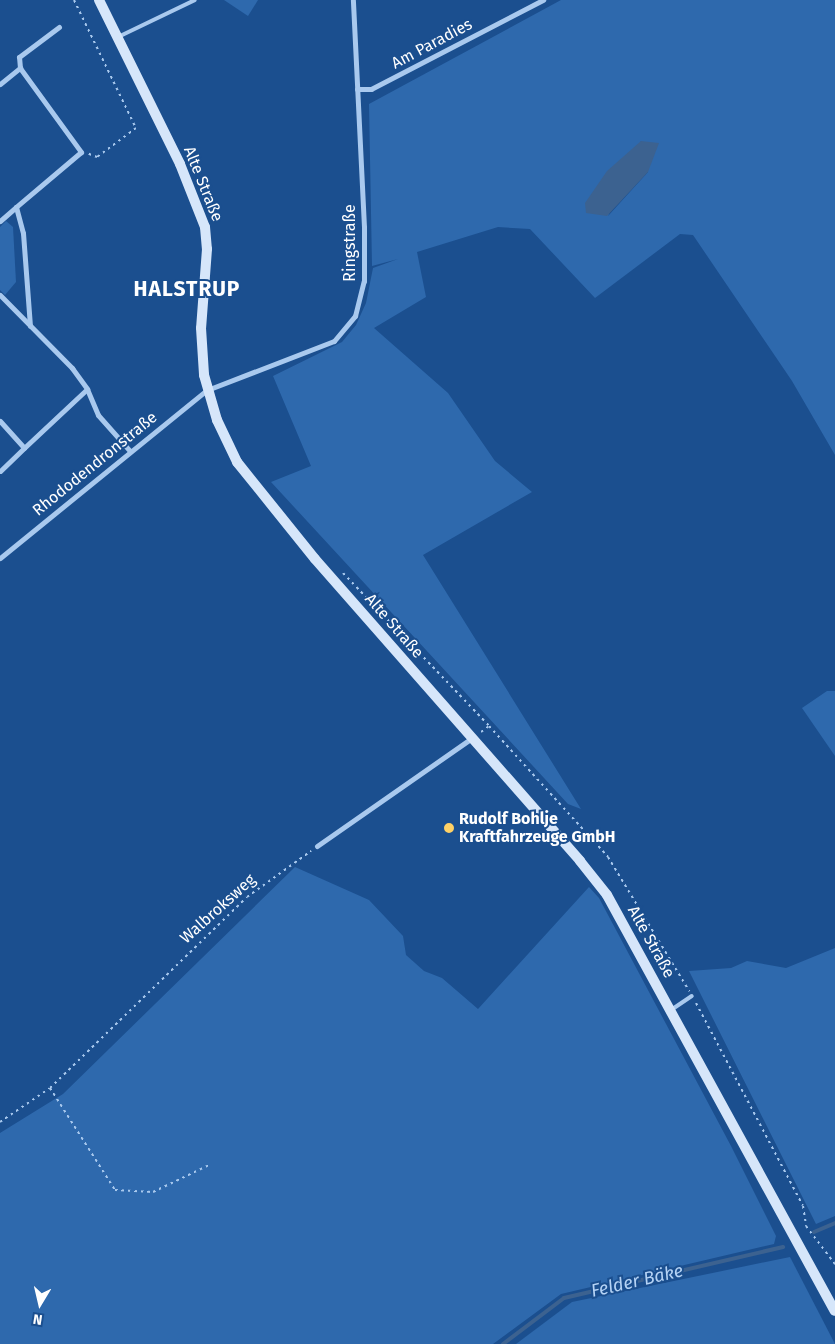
<!DOCTYPE html>
<html>
<head>
<meta charset="utf-8">
<style>
  body { margin:0 }
  #map { position:relative; width:835px; height:1344px; overflow:hidden; background:#1b4f8f; font-family:"Fira Sans",sans-serif }
  div>[style] { position:absolute }
  [style*='--x'] { left:calc(var(--x)*1px); top:calc(var(--y)*1px); width:calc(var(--w)*1px); rotate:calc(var(--a)*1deg) }
  .green>* { inset:0; background:#2e69ad }
  .water>* { inset:0; background:#3c6290 }
  .stream>* { height:4px; margin:-2px; padding:0 2px; transform-origin:2px; border-radius:2px; background:#3c6290 }
  .path>* { height:2px; margin-top:-1px; transform-origin:0; background:repeating-linear-gradient(90deg,#a9c9ee 0 2.5px,transparent 0 6.5px) }
  .lane>* { height:4px; margin:-2px; padding:0 2px; transform-origin:2px; border-radius:2px; background:#a9c9ee }
  .street>* { height:5px; margin:-2.5px; padding:0 2.5px; transform-origin:2.5px; border-radius:2.5px; background:#a9c9ee }
  .secondary>* { height:10px; margin:-5px; padding:0 5px; transform-origin:5px; border-radius:5px; background:#d6e6fa }
  .dots>* { width:14px; height:14px; translate:-50% -50%; box-sizing:border-box; border:2px solid #1b4f8f; border-radius:50% }
  span { translate:-50% -50%; white-space:nowrap; text-align:center; line-height:1.15; -webkit-text-stroke:4px #1b4f8f; paint-order:stroke }
  .street-label { font-size:16px; color:#fff }
  .poi-label { font-size:16px; color:#fff; font-weight:700 }
  .left { translate:0 -50%; text-align:left }
  .water-label { font-size:18px; color:#b5d3f5; font-style:italic }
  .district-label { font-size:21px; color:#fff; font-weight:700; letter-spacing:1px }
  .north { position:absolute; left:15px; top:1279px; width:50px; height:50px; -webkit-text-stroke:4px #1b4f8f; paint-order:stroke; rotate:189deg; font-size:14px; font-weight:700; line-height:20px; text-align:center; color:#fff }
  .north::after { content:''; display:block; margin:auto; width:18px; height:22px; background:#fff; clip-path:polygon(50% 0,100% 100%,50% 72%,0 100%) }
</style>
</head>
<body>
<div id="map">
  <div class="green">
    <div style="clip-path:polygon(224px 0,258px 0,248px 16px)"></div>
    <div style="clip-path:polygon(evenodd,561px 0,835px 0,835px 455px,792px 381px,693px 235px,680px 234px,595px 298px,530px 229px,498px 227px,417px 252px,426px 297px,374px 328px,448px 393px,495px 461px,532px 492px,423px 555px,581px 809px,568px 804px,271px 482px,311px 466px,273px 376px,342px 342px,356px 325px,366px 303px,373px 268px,398px 259px,372px 266px,369px 104px,561px 0,641px 141px,648px 172px,608px 216px,641px 141px)"></div>
    <div style="clip-path:polygon(6px 221px,13px 227px,16px 282px,5px 295px,0 290px,0 227px)"></div>
    <div style="clip-path:polygon(827px 691px,835px 691px,835px 756px,802px 708px)"></div>
    <div style="clip-path:polygon(295px 867px,369px 900px,403px 936px,406px 955px,424px 971px,442px 978px,478px 1009px,589px 887px,599px 898px,731px 1146px,776px 1236px,774px 1244px,561px 1294px,493px 1344px,0 1344px,0 1133px,63px 1094px)"></div>
    <div style="clip-path:polygon(835px 948px,835px 1216px,816px 1224px,689px 971px,731px 968px,747px 961px,786px 968px)"></div>
    <div style="clip-path:polygon(790px 1257px,835px 1344px,516px 1344px,572px 1302px)"></div>
  </div>
  <div class="water">
    <div style="clip-path:polygon(641px 141px,659px 143px,648px 172px,607px 216px,586px 213px,585px 203px,607px 171px)"></div>
  </div>
  <div class="stream">
    <div style="--x:814;--y:1232;--w:23;--a:-23"></div>
    <div style="--x:503;--y:1344;--w:76;--a:-37"></div>
    <div style="--x:564;--y:1298;--w:225;--a:-13.1"></div>
  </div>
  <div class="path">
    <div style="--x:74;--y:0;--w:142;--a:64.2"></div>
    <div style="--x:136;--y:128;--w:49;--a:143.4"></div>
    <div style="--x:97;--y:157;--w:9;--a:-159"></div>
    <div style="--x:343;--y:573;--w:211;--a:46.3"></div>
    <div style="--x:489;--y:726;--w:177;--a:47.7"></div>
    <div style="--x:608;--y:857;--w:157;--a:58.8"></div>
    <div style="--x:481;--y:732;--w:10;--a:-37"></div>
    <div style="--x:696;--y:1003;--w:229;--a:62.2"></div>
    <div style="--x:803;--y:1206;--w:20;--a:81"></div>
    <div style="--x:806;--y:1226;--w:48;--a:52.7"></div>
    <div style="--x:50;--y:1088;--w:121;--a:57.5"></div>
    <div style="--x:115;--y:1190;--w:38;--a:3"></div>
    <div style="--x:153;--y:1192;--w:62;--a:-25.7"></div>
    <div style="--x:0;--y:1122;--w:60;--a:-34.2"></div>
    <div style="--x:50;--y:1088;--w:274;--a:-44.1"></div>
    <div style="--x:247;--y:897;--w:79;--a:-35.7"></div>
  </div>
  <div class="lane">
    <div style="--x:118;--y:37;--w:85;--a:-25.7"></div>
    <div style="--x:671;--y:1010;--w:25;--a:-34"></div>
  </div>
  <div class="street">
    <div style="--x:20;--y:68;--w:11;--a:-95"></div>
    <div style="--x:19;--y:57;--w:50;--a:-36.9"></div>
    <div style="--x:0;--y:84;--w:26;--a:-39"></div>
    <div style="--x:20;--y:68;--w:104;--a:54"></div>
    <div style="--x:81;--y:152;--w:85;--a:139.8"></div>
    <div style="--x:16;--y:207;--w:27;--a:75"></div>
    <div style="--x:23;--y:233;--w:93;--a:85.7"></div>
    <div style="--x:357;--y:89;--w:14;--a:0"></div>
    <div style="--x:371;--y:89;--w:194;--a:-27.4"></div>
    <div style="--x:0;--y:221;--w:21;--a:-41"></div>
    <div style="--x:0;--y:295;--w:103;--a:45.4"></div>
    <div style="--x:72;--y:368;--w:26;--a:54"></div>
    <div style="--x:87;--y:389;--w:28;--a:67"></div>
    <div style="--x:98;--y:415;--w:48;--a:48.4"></div>
    <div style="--x:0;--y:421;--w:36;--a:48"></div>
    <div style="--x:24;--y:448;--w:33;--a:136"></div>
    <div style="--x:24;--y:448;--w:86;--a:-43.1"></div>
    <div style="--x:0;--y:558;--w:267;--a:-39.1"></div>
    <div style="--x:207;--y:390;--w:136;--a:-21.1"></div>
    <div style="--x:334;--y:341;--w:33;--a:-50"></div>
    <div style="--x:355;--y:316;--w:36;--a:-76"></div>
    <div style="--x:364;--y:281;--w:54;--a:-90"></div>
    <div style="--x:364;--y:227;--w:227;--a:-92.8"></div>
    <div style="--x:317;--y:846;--w:189;--a:-34.9"></div>
  </div>
  <div class="secondary">
    <div style="--x:99;--y:0;--w:183;--a:63.7"></div>
    <div style="--x:180;--y:164;--w:68;--a:68.4"></div>
    <div style="--x:205;--y:227;--w:22;--a:85"></div>
    <div style="--x:207;--y:249;--w:79;--a:94.3"></div>
    <div style="--x:201;--y:328;--w:47;--a:86.3"></div>
    <div style="--x:204;--y:375;--w:47;--a:73.9"></div>
    <div style="--x:217;--y:420;--w:47;--a:64.5"></div>
    <div style="--x:237;--y:462;--w:124;--a:51.2"></div>
    <div style="--x:315;--y:559;--w:402;--a:48.7"></div>
    <div style="--x:580;--y:861;--w:43;--a:51.5"></div>
    <div style="--x:607;--y:895;--w:474;--a:61.3"></div>
  </div>
  <div class="dots">
    <div style="left:449px;top:828px;background:#ffd166"></div>
  </div>
  <div class="street-label">
    <span style="left:432px;top:44px;rotate:-28deg">Am Paradies</span>
    <span style="left:203px;top:184px;rotate:68deg">Alte Straße</span>
    <span style="left:350px;top:243px;rotate:-90deg">Ringstraße</span>
    <span style="left:95px;top:464px;rotate:-39deg">Rhododendronstraße</span>
    <span style="left:394px;top:626px;rotate:49deg">Alte Straße</span>
    <span style="left:218px;top:909px;rotate:-42deg">Walbroksweg</span>
    <span style="left:651px;top:942px;rotate:61deg">Alte Straße</span>
  </div>
  <div class="poi-label">
    <span class="left" style="left:459px;top:828px">Rudolf Bohlje<br>Kraftfahrzeuge GmbH</span>
  </div>
  <div class="water-label">
    <span style="left:637px;top:1281px;rotate:-13deg">Felder Bäke</span>
  </div>
  <div class="district-label">
    <span style="left:187px;top:289px">HALSTRUP</span>
  </div>
  <div class="north">N</div>
</div>
</body>
</html>
